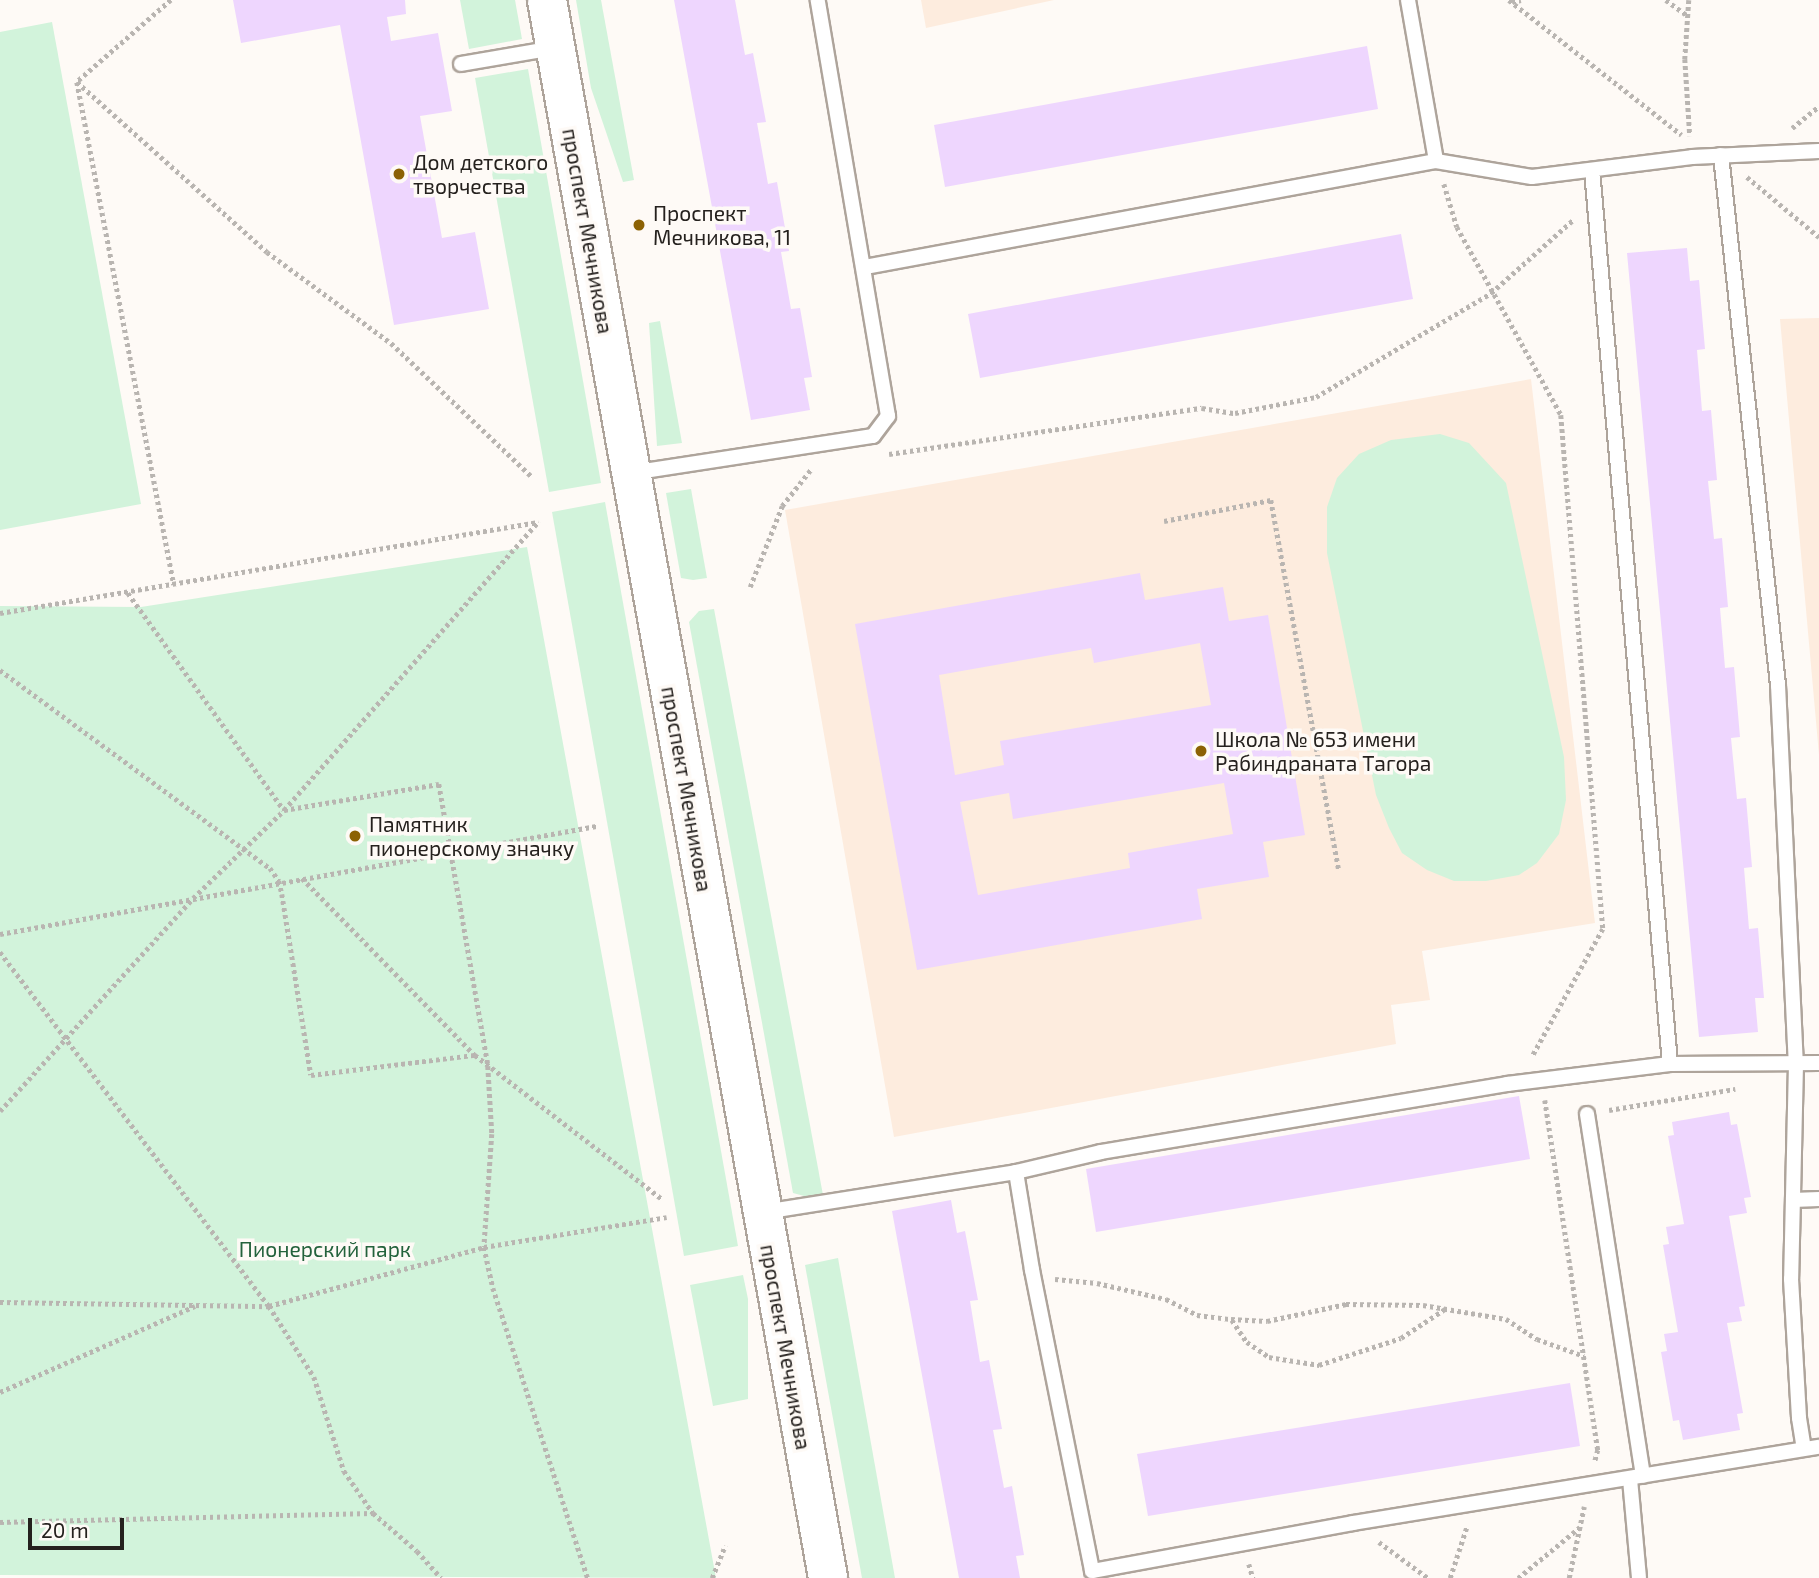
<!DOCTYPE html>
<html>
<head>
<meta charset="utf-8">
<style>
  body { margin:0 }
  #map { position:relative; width:1819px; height:1578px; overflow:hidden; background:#fefaf6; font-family:"Exo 2",sans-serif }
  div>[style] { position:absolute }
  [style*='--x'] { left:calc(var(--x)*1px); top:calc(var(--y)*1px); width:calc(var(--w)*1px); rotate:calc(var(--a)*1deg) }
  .built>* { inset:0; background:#fdecde }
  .green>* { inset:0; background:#d2f3db }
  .building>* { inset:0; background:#eed6fe }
  .path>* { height:4.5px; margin-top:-2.25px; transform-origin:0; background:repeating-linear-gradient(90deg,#b9b5b1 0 3.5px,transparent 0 7px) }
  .roads { filter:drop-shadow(2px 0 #aea49b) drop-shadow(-2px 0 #aea49b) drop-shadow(0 2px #aea49b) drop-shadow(0 -2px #aea49b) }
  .lane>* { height:14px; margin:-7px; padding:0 7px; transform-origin:7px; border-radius:7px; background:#fff }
  .secondary>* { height:38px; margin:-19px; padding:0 19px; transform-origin:19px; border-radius:19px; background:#fff }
  .dots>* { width:19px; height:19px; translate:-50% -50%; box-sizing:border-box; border:4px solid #fefaf6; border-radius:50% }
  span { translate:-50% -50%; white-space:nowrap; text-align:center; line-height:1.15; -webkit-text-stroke:7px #fefaf6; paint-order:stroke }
  .poi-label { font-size:21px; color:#25211e }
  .left { translate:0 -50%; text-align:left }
  .street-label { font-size:21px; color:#25211e }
  .park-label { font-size:21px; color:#24623c }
  .scale { position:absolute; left:28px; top:1518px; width:96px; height:32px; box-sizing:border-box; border:4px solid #25211e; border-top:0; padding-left:9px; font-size:21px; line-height:24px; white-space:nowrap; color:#25211e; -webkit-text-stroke:5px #fefaf6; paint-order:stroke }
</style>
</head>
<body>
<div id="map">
  <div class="built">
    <div style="clip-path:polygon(921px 0,1054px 0,926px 28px)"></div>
    <div style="clip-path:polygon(1819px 318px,1819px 755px,1780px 319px)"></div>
    <div style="clip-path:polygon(1531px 379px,1595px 923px,1422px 951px,1430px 1000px,1391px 1005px,1396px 1044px,894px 1137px,785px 510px)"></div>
  </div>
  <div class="green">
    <div style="clip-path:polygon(460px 0,515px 0,522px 39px,469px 49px)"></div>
    <div style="clip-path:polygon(576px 0,601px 0,634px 180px,623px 182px,591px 88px)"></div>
    <div style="clip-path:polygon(52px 22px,141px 504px,0 530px,0 32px)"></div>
    <div style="clip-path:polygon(528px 69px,601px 483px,549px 492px,475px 78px)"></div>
    <div style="clip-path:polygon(660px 321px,682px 443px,657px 446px,649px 323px)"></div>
    <div style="clip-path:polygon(1440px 434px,1469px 443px,1506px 483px,1564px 757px,1566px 800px,1559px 834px,1537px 863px,1519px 875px,1486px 881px,1454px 881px,1427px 870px,1402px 853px,1389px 828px,1376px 795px,1327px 553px,1327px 507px,1337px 478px,1359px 454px,1391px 440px)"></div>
    <div style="clip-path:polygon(691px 489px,707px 578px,693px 580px,681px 578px,666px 493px)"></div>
    <div style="clip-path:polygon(605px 502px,738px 1246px,684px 1256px,552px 512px)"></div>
    <div style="clip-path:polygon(527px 547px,716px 1578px,0 1575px,0 606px,141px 607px)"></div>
    <div style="clip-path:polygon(714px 609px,823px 1195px,808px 1197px,793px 1193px,689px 622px,699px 611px)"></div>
    <div style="clip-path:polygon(838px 1258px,895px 1578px,862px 1578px,805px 1265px)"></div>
    <div style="clip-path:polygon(743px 1275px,748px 1299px,748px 1399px,713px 1406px,690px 1285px)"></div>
  </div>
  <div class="building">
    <div style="clip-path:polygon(233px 0,405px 0,406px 14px,387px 17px,391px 41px,438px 33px,452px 111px,420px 116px,442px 238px,475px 232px,489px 309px,394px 325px,340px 25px,241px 43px)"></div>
    <div style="clip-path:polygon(674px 0,735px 0,745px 55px,753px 53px,766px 122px,757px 123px,768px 184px,777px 182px,789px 251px,781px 252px,791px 309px,800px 308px,812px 377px,804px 378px,810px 410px,751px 420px)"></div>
    <div style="clip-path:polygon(1367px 46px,1378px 109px,945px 187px,934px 125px)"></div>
    <div style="clip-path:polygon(1401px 234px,1413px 299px,980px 378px,968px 314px)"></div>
    <div style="clip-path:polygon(1687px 248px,1690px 281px,1699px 280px,1705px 349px,1697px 350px,1702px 411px,1711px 410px,1717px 480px,1708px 481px,1714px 539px,1722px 538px,1728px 607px,1720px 608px,1725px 668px,1734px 667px,1740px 737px,1731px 738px,1737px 799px,1746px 798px,1752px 867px,1744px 868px,1749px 929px,1758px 928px,1764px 998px,1755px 998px,1758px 1032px,1699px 1037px,1627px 253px)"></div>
    <div style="clip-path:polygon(evenodd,1140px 573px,1145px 600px,1223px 587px,1229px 621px,1268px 615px,1305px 835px,1263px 842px,1269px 877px,1197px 889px,1202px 919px,917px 970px,855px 624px,1140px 573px,1200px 643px,1211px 705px,1000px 741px,1004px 765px,955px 775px,939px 675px,1091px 648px,1094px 663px,1200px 643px,1140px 573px,1224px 783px,1233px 834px,1128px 853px,1130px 868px,978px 895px,960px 802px,1009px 793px,1013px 819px,1224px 783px)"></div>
    <div style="clip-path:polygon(1519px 1096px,1530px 1159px,1096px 1232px,1086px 1169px)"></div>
    <div style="clip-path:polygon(1729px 1112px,1731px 1125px,1737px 1124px,1751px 1197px,1744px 1198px,1747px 1213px,1729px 1216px,1745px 1306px,1739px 1307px,1742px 1321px,1727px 1323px,1743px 1413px,1737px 1414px,1740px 1430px,1683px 1440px,1679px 1420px,1673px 1421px,1661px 1352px,1667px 1351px,1664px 1334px,1678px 1332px,1663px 1245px,1669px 1244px,1666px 1227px,1684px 1224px,1668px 1136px,1674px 1135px,1672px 1122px)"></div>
    <div style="clip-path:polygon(951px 1200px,957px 1233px,965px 1231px,978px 1300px,970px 1301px,980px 1362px,989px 1360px,1002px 1429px,993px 1430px,1004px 1488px,1012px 1486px,1024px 1555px,1016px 1556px,1020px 1578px,959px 1578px,892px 1211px)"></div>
    <div style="clip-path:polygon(1570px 1383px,1580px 1446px,1148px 1516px,1137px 1454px)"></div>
  </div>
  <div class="path">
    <div style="--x:171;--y:0;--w:125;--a:138.9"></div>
    <div style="--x:77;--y:82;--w:512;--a:79.08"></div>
    <div style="--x:1509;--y:0;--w:219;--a:38"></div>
    <div style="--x:1666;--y:0;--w:26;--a:36"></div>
    <div style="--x:1689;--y:0;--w:59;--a:93.9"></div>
    <div style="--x:1685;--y:59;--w:77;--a:86.3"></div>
    <div style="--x:1512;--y:2;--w:9;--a:-13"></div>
    <div style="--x:77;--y:82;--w:255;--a:41.8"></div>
    <div style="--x:267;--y:252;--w:154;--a:36.3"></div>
    <div style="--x:391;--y:343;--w:195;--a:43.5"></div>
    <div style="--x:1792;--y:128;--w:35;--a:-39"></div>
    <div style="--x:1747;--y:177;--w:94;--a:39.8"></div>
    <div style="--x:1444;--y:184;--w:45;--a:73.2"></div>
    <div style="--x:1457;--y:227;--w:215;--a:61"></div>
    <div style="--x:1561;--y:415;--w:516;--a:85.33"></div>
    <div style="--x:1603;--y:929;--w:146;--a:119"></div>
    <div style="--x:889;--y:454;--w:316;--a:-8.4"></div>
    <div style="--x:1202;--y:408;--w:33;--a:9"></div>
    <div style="--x:1235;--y:413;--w:83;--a:-11.2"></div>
    <div style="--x:1316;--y:397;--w:204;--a:-30.7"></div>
    <div style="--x:1491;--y:293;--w:111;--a:-41.7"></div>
    <div style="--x:1164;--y:521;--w:109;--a:-11.1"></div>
    <div style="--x:1271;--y:500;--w:377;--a:79.6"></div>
    <div style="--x:750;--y:587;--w:87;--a:-68.4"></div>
    <div style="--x:782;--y:506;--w:48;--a:-51.7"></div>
    <div style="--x:128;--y:593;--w:267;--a:54.3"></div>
    <div style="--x:284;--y:810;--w:157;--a:-9.5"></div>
    <div style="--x:439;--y:784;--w:286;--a:80.1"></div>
    <div style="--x:488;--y:1066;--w:68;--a:86.6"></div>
    <div style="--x:492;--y:1134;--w:113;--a:94"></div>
    <div style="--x:484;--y:1247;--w:42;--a:77.6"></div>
    <div style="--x:493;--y:1288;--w:305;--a:71.9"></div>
    <div style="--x:0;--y:613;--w:546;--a:-9.6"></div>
    <div style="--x:0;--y:670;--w:335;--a:36.3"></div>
    <div style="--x:270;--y:868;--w:16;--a:55"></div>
    <div style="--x:279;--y:881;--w:13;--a:77"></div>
    <div style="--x:282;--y:894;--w:183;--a:80.9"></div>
    <div style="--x:311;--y:1075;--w:165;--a:-7"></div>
    <div style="--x:302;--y:878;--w:248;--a:45.7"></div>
    <div style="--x:475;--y:1055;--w:237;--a:37.6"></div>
    <div style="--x:0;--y:934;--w:606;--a:-10.27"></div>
    <div style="--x:0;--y:952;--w:445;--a:52.8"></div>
    <div style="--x:269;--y:1306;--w:84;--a:57.6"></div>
    <div style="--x:314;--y:1377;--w:99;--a:72.3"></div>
    <div style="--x:344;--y:1471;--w:51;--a:55.4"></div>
    <div style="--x:1545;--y:1100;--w:354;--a:81.4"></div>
    <div style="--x:1598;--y:1450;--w:11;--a:105"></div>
    <div style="--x:1609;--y:1110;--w:128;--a:-9.5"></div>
    <div style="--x:0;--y:1111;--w:287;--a:-47.8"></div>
    <div style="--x:193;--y:898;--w:127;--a:-44"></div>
    <div style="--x:284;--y:810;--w:385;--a:-48.6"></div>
    <div style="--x:1055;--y:1279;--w:42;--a:5.4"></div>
    <div style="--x:1097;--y:1283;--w:71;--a:13.1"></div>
    <div style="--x:1166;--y:1299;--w:35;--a:27"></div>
    <div style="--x:1197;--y:1315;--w:34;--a:7"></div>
    <div style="--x:1231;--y:1319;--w:36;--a:3"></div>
    <div style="--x:1267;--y:1321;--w:81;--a:-12.1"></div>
    <div style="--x:1346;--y:1304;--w:77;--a:0.7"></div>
    <div style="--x:1423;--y:1305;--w:84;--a:9.6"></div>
    <div style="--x:1506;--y:1319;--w:37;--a:33"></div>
    <div style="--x:1537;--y:1339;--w:50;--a:19.9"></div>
    <div style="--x:0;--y:1302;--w:269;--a:0.9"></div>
    <div style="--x:269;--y:1306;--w:223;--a:-15.3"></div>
    <div style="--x:484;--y:1247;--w:185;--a:-9.3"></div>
    <div style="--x:1232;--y:1320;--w:27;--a:56"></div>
    <div style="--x:1247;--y:1342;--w:27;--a:34"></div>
    <div style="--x:1269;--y:1357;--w:51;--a:9.1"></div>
    <div style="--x:1319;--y:1365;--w:86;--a:-18.2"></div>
    <div style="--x:1401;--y:1338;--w:53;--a:-33.4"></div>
    <div style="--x:0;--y:1392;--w:213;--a:-23.8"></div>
    <div style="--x:0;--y:1522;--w:373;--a:-1.4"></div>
    <div style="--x:373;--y:1513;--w:58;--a:40.8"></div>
    <div style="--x:417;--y:1551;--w:36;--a:48"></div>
    <div style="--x:1379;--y:1542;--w:61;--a:36.3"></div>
    <div style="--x:1249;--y:1564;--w:15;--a:74"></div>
    <div style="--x:712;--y:1578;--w:35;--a:-68"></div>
    <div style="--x:1450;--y:1578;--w:55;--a:-71.9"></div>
    <div style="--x:1518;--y:1578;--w:80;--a:-39.4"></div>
    <div style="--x:1569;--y:1578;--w:73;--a:-78.1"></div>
  </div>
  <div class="roads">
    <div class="lane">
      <div style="--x:1408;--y:0;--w:163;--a:80.1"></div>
      <div style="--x:461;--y:64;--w:94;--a:-9.8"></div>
      <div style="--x:1721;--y:155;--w:533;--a:83.86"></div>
      <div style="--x:1778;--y:685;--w:379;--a:87.3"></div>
      <div style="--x:1796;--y:1064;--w:215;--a:91.3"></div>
      <div style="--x:1791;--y:1279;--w:139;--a:86.7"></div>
      <div style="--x:1799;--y:1418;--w:30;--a:81"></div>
      <div style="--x:1592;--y:170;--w:897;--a:85.01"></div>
      <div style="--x:865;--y:267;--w:581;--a:-10.52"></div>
      <div style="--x:1436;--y:161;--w:97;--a:9.5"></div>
      <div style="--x:1532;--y:177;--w:161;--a:-7.1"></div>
      <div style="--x:1692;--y:157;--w:127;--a:-2.7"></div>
      <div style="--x:631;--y:473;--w:245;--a:-8.7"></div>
      <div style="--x:873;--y:436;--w:25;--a:-53"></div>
      <div style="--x:888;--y:416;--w:422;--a:-99.6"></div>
      <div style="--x:1587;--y:1114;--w:366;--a:81.2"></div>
      <div style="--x:1016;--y:1172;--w:99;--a:80.7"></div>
      <div style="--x:1032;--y:1270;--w:307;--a:78.7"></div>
      <div style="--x:1092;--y:1571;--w:265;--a:-10.4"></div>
      <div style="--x:1353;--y:1523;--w:472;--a:-9.3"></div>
      <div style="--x:1793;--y:1200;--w:26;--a:-2"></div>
      <div style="--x:764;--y:1212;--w:255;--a:-9"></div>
      <div style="--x:1016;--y:1172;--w:87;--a:-13.2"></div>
      <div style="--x:1101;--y:1152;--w:412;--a:-9.5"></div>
      <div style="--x:1507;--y:1084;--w:164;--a:-7"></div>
      <div style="--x:1670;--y:1064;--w:149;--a:-0.4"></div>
      <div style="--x:1630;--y:1479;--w:99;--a:84.8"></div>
    </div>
    <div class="secondary">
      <div style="--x:547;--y:0;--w:1603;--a:79.9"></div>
    </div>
  </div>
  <div class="dots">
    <div style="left:399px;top:174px;background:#8c6204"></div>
    <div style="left:639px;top:225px;background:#8c6204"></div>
    <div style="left:1201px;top:751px;background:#8c6204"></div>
    <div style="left:355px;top:836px;background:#8c6204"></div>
  </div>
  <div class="poi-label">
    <span class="left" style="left:413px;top:174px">Дом детского<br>творчества</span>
    <span class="left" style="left:653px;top:225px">Проспект<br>Мечникова, 11</span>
    <span class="left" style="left:1215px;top:751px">Школа № 653 имени<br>Рабиндраната Тагора</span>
    <span class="left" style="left:369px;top:836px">Памятник<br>пионерскому значку</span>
  </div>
  <div class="street-label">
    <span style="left:588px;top:231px;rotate:80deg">проспект Мечникова</span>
    <span style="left:687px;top:789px;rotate:80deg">проспект Мечникова</span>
    <span style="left:786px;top:1347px;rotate:80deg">проспект Мечникова</span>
  </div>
  <div class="park-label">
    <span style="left:325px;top:1249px">Пионерский парк</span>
  </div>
  <div class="scale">20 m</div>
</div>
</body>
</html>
